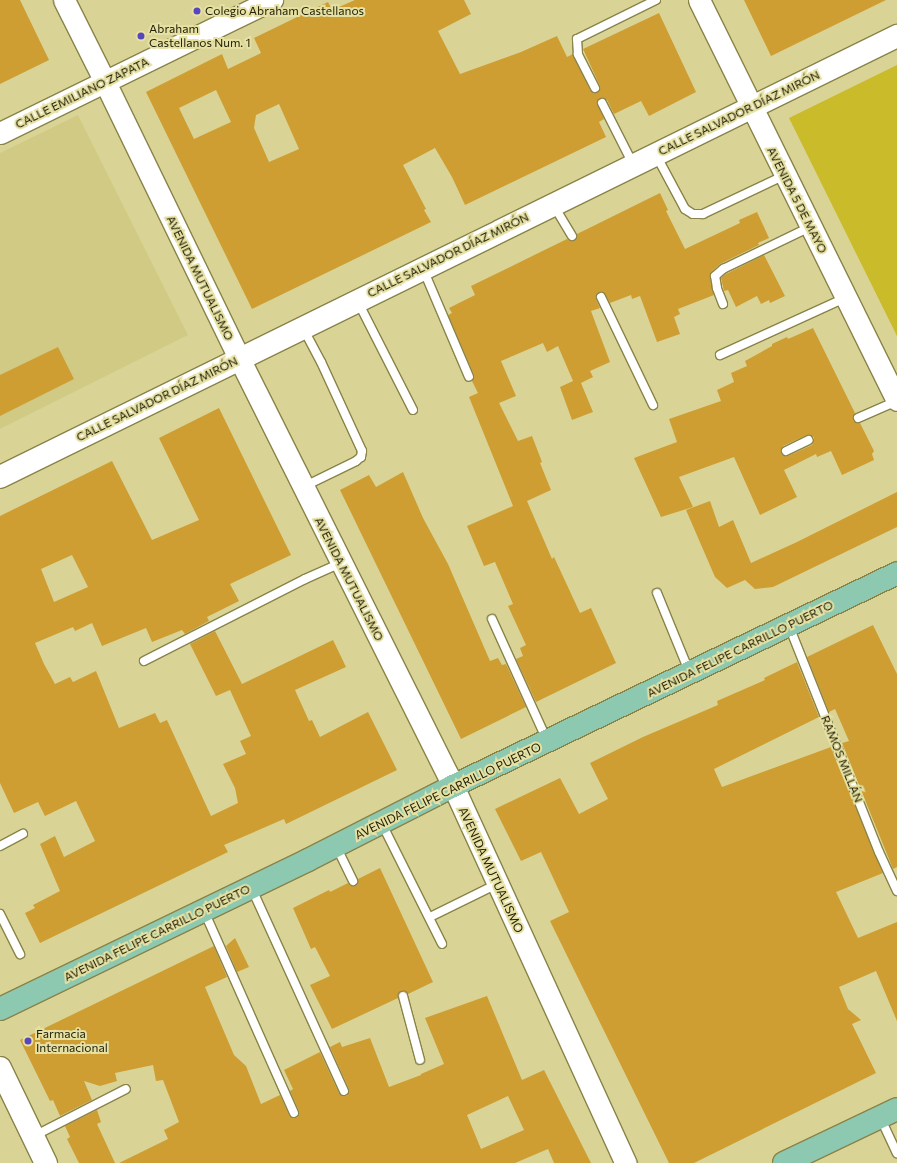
<!DOCTYPE html>
<html>
<head>
<meta charset="utf-8">
<style>
  body { margin:0 }
  #map { position:relative; width:897px; height:1163px; overflow:hidden; background:#d9d496; font-family:Commissioner,sans-serif }
  div>[style] { position:absolute }
  [style*='--x'] { left:calc(var(--x)*1px); top:calc(var(--y)*1px); width:calc(var(--w)*1px); rotate:calc(var(--a)*1deg) }
  .built>* { inset:0; background:#d1ca85 }
  .green>* { inset:0; background:#c9bb29 }
  .building>* { inset:0; background:#ce9e32 }
  .roads { filter:drop-shadow(1px 0 #898348) drop-shadow(-1px 0 #898348) drop-shadow(0 1px #898348) drop-shadow(0 -1px #898348) }
  .service>* { height:8px; margin:-4px; padding:0 4px; transform-origin:4px; border-radius:4px; background:#fff }
  .tertiary>* { height:21px; margin:-10.5px; padding:0 10.5px; transform-origin:10.5px; border-radius:10.5px; background:#fff }
  .secondary>* { height:22px; margin:-11px; padding:0 11px; transform-origin:11px; border-radius:11px; background:#fff }
  .primary>* { height:22px; margin:-11px; padding:0 11px; transform-origin:11px; border-radius:11px; background:#8dc9b1 }
  .dots>* { width:11px; height:11px; translate:-50% -50%; box-sizing:border-box; border:2px solid #e6e1a3; border-radius:50% }
  span { translate:-50% -50%; white-space:nowrap; text-align:center; line-height:1.15; -webkit-text-stroke:4px #e6e1a3; paint-order:stroke }
  .poi-label { font-size:12px; color:#242109 }
  .left { translate:0 -50%; text-align:left }
  .street-label { font-size:12px; color:#242109 }
</style>
</head>
<body>
<div id="map">
  <div class="built">
    <div style="clip-path:polygon(78px 115px,188px 335px,0 429px,0 153px)"></div>
  </div>
  <div class="green">
    <div style="clip-path:polygon(897px 65px,897px 336px,789px 118px)"></div>
  </div>
  <div class="building">
    <div style="clip-path:polygon(0 0,20px 0,49px 60px,0 84px)"></div>
    <div style="clip-path:polygon(evenodd,355px 0,464px 0,471px 14px,438px 31px,460px 74px,521px 52px,557px 36px,567px 57px,573px 54px,590px 90px,595px 93px,600px 91px,600px 86px,583px 49px,659px 13px,696px 92px,649px 116px,641px 101px,614px 114px,607px 100px,600px 98px,597px 103px,604px 119px,599px 122px,606px 137px,465px 205px,452px 177px,435px 148px,403px 165px,426px 209px,424px 210px,431px 222px,252px 309px,146px 92px,222px 54px,228px 69px,261px 53px,254px 38px,328px 2px,332px 10px,355px 0,216px 90px,231px 122px,194px 139px,179px 108px,216px 90px,355px 0,279px 104px,299px 149px,269px 162px,254px 128px,256px 115px,279px 104px)"></div>
    <div style="clip-path:polygon(744px 0,886px 0,771px 56px)"></div>
    <div style="clip-path:polygon(660px 193px,668px 210px,666px 211px,685px 249px,740px 223px,739px 220px,757px 212px,769px 238px,758px 243px,759px 245px,720px 264px,711px 272px,710px 277px,714px 295px,678px 309px,680px 314px,674px 317px,680px 334px,657px 342px,640px 296px,632px 299px,631px 295px,610px 303px,604px 293px,601px 292px,597px 294px,596px 299px,600px 308px,591px 311px,610px 362px,590px 371px,593px 377px,581px 383px,593px 412px,572px 420px,560px 387px,573px 381px,558px 346px,547px 352px,543px 343px,501px 361px,516px 396px,499px 403px,518px 441px,532px 436px,542px 462px,540px 463px,551px 490px,527px 501px,552px 559px,554px 557px,580px 613px,591px 608px,616px 663px,536px 702px,516px 659px,523px 656px,520px 648px,526px 645px,508px 606px,513px 604px,495px 562px,484px 566px,467px 526px,513px 506px,469px 397px,478px 393px,472px 381px,474px 375px,448px 315px,452px 313px,449px 308px,475px 295px,471px 286px,567px 239px,570px 241px,574px 241px,577px 238px,577px 234px)"></div>
    <div style="clip-path:polygon(764px 255px,785px 296px,770px 303px,769px 300px,761px 304px,757px 296px,736px 307px,728px 290px,724px 291px,721px 278px,726px 274px)"></div>
    <div style="clip-path:polygon(evenodd,813px 328px,855px 413px,853px 417px,853px 421px,860px 423px,874px 451px,872px 454px,874px 460px,842px 475px,831px 451px,817px 457px,816px 454px,784px 470px,797px 497px,760px 515px,734px 457px,679px 477px,693px 507px,661px 517px,634px 458px,677px 442px,669px 419px,721px 401px,717px 390px,734px 382px,731px 373px,747px 366px,745px 361px,772px 346px,772px 344px,787px 337px,788px 339px,813px 328px,807px 435px,814px 437px,814px 441px,812px 445px,788px 456px,781px 454px,781px 450px,783px 446px,807px 435px)"></div>
    <div style="clip-path:polygon(58px 347px,74px 379px,0 416px,0 375px)"></div>
    <div style="clip-path:polygon(evenodd,219px 408px,291px 555px,230px 584px,239px 601px,207px 617px,209px 621px,185px 634px,182px 630px,152px 642px,146px 628px,102px 646px,92px 623px,75px 631px,73px 627px,35px 643px,44px 664px,55px 684px,70px 677px,73px 682px,96px 671px,119px 728px,155px 713px,160px 723px,167px 720px,211px 816px,238px 803px,235px 788px,223px 764px,246px 754px,240px 741px,251px 736px,230px 690px,216px 696px,190px 644px,215px 631px,242px 684px,333px 640px,346px 667px,295px 690px,309px 721px,312px 720px,320px 737px,368px 712px,397px 770px,286px 824px,284px 819px,224px 845px,228px 852px,40px 943px,25px 913px,35px 908px,33px 905px,60px 891px,40px 844px,55px 836px,64px 857px,95px 841px,76px 801px,45px 816px,38px 802px,14px 813px,0 783px,0 516px,112px 461px,152px 540px,199px 520px,159px 438px,219px 408px,72px 555px,88px 587px,54px 602px,41px 569px,72px 555px)"></div>
    <div style="clip-path:polygon(403px 472px,423px 518px,448px 564px,490px 661px,498px 658px,502px 665px,506px 664px,526px 707px,461px 739px,340px 490px,369px 475px,376px 487px)"></div>
    <div style="clip-path:polygon(897px 492px,897px 527px,773px 587px,755px 589px,745px 580px,727px 588px,715px 577px,686px 510px,710px 501px,719px 527px,733px 520px,751px 563px,797px 542px)"></div>
    <div style="clip-path:polygon(873px 625px,897px 674px,897px 867px,893px 869px,842px 743px,849px 741px,835px 709px,829px 712px,807px 657px)"></div>
    <div style="clip-path:polygon(797px 662px,819px 717px,714px 769px,722px 787px,831px 747px,883px 873px,836px 892px,858px 938px,897px 922px,897px 1021px,876px 971px,839px 987px,848px 1009px,861px 1020px,852px 1024px,876px 1073px,694px 1163px,669px 1163px,550px 921px,569px 912px,541px 852px,521px 861px,495px 809px,560px 778px,579px 814px,608px 799px,590px 763px,643px 737px,718px 705px,717px 701px,765px 680px,764px 678px)"></div>
    <div style="clip-path:polygon(380px 868px,433px 982px,408px 994px,401px 991px,398px 994px,398px 998px,332px 1029px,310px 985px,330px 976px,315px 947px,311px 949px,293px 908px,329px 890px,330px 892px,348px 883px,350px 886px,355px 886px,358px 884px,358px 879px)"></div>
    <div style="clip-path:polygon(235px 938px,249px 967px,237px 972px,226px 946px)"></div>
    <div style="clip-path:polygon(evenodd,214px 946px,227px 977px,205px 987px,234px 1055px,246px 1066px,261px 1104px,280px 1095px,290px 1117px,294px 1118px,298px 1117px,299px 1111px,290px 1091px,293px 1089px,284px 1070px,320px 1052px,339px 1093px,343px 1096px,347px 1096px,349px 1089px,330px 1047px,340px 1042px,342px 1047px,370px 1038px,389px 1087px,421px 1075px,421px 1074px,444px 1064px,425px 1018px,487px 996px,522px 1080px,544px 1070px,591px 1163px,554px 1163px,548px 1149px,515px 1163px,119px 1163px,168px 1139px,164px 1130px,179px 1122px,163px 1080px,156px 1081px,153px 1065px,115px 1073px,117px 1081px,100px 1086px,84px 1081px,92px 1100px,60px 1116px,53px 1100px,50px 1101px,20px 1040px,214px 946px,508px 1096px,524px 1130px,481px 1149px,467px 1115px,508px 1096px)"></div>
    <div style="clip-path:polygon(97px 1110px,101px 1122px,97px 1124px,115px 1163px,79px 1163px,67px 1139px,70px 1137px,65px 1126px)"></div>
  </div>
  <div class="roads">
    <div class="service">
      <div style="--x:595;--y:88;--w:38;--a:-117"></div>
      <div style="--x:578;--y:54;--w:15;--a:-94"></div>
      <div style="--x:577;--y:39;--w:88;--a:-26.3"></div>
      <div style="--x:602;--y:103;--w:68;--a:63.1"></div>
      <div style="--x:656;--y:155;--w:61;--a:61.8"></div>
      <div style="--x:685;--y:209;--w:9;--a:32"></div>
      <div style="--x:693;--y:214;--w:10;--a:0"></div>
      <div style="--x:703;--y:214;--w:91;--a:-25.4"></div>
      <div style="--x:554;--y:206;--w:35;--a:59"></div>
      <div style="--x:423;--y:269;--w:117;--a:66.9"></div>
      <div style="--x:601;--y:297;--w:120;--a:64.3"></div>
      <div style="--x:358;--y:302;--w:121;--a:63"></div>
      <div style="--x:723;--y:304;--w:17;--a:-111"></div>
      <div style="--x:717;--y:288;--w:12;--a:-99"></div>
      <div style="--x:715;--y:276;--w:11;--a:-41"></div>
      <div style="--x:723;--y:269;--w:97;--a:-25.8"></div>
      <div style="--x:720;--y:355;--w:137;--a:-24.5"></div>
      <div style="--x:858;--y:418;--w:43;--a:-23.6"></div>
      <div style="--x:786;--y:451;--w:25;--a:-26"></div>
      <div style="--x:303;--y:487;--w:59;--a:-26.1"></div>
      <div style="--x:356;--y:461;--w:6;--a:-39"></div>
      <div style="--x:361;--y:457;--w:6;--a:-81"></div>
      <div style="--x:362;--y:451;--w:98;--a:-114.7"></div>
      <div style="--x:321;--y:362;--w:36;--a:-118"></div>
      <div style="--x:657;--y:593;--w:84;--a:67.7"></div>
      <div style="--x:492;--y:619;--w:133;--a:65.6"></div>
      <div style="--x:789;--y:626;--w:243;--a:68.3"></div>
      <div style="--x:879;--y:852;--w:43;--a:65.2"></div>
      <div style="--x:144;--y:661;--w:181;--a:-27"></div>
      <div style="--x:305;--y:579;--w:39;--a:-24"></div>
      <div style="--x:382;--y:824;--w:134;--a:63.4"></div>
      <div style="--x:0;--y:846;--w:26;--a:-28"></div>
      <div style="--x:336;--y:846;--w:39;--a:64"></div>
      <div style="--x:251;--y:887;--w:224;--a:65.5"></div>
      <div style="--x:204;--y:911;--w:221;--a:66"></div>
      <div style="--x:0;--y:914;--w:45;--a:63.4"></div>
      <div style="--x:430;--y:917;--w:75;--a:-26.2"></div>
      <div style="--x:403;--y:996;--w:66;--a:75.1"></div>
      <div style="--x:880;--y:1117;--w:40;--a:65"></div>
      <div style="--x:34;--y:1136;--w:103;--a:-27.1"></div>
    </div>
    <div class="tertiary">
      <div style="--x:64;--y:0;--w:92;--a:63.4"></div>
      <div style="--x:105;--y:82;--w:307;--a:64.1"></div>
      <div style="--x:239;--y:358;--w:479;--a:63.4"></div>
      <div style="--x:453;--y:786;--w:415;--a:65.4"></div>
      <div style="--x:699;--y:0;--w:446;--a:63.7"></div>
      <div style="--x:0;--y:133;--w:303;--a:-26.1"></div>
    </div>
    <div class="secondary">
      <div style="--x:0;--y:477;--w:1000;--a:-26.18"></div>
      <div style="--x:0;--y:1068;--w:106;--a:64.2"></div>
    </div>
    <div class="primary">
      <div style="--x:0;--y:1009;--w:342;--a:-25.8"></div>
      <div style="--x:308;--y:860;--w:163;--a:-27"></div>
      <div style="--x:453;--y:786;--w:492;--a:-25.6"></div>
      <div style="--x:784;--y:1163;--w:125;--a:-25.5"></div>
    </div>
  </div>
  <div class="dots">
    <div style="left:197px;top:11px;background:#5746be"></div>
    <div style="left:141px;top:36px;background:#5746be"></div>
    <div style="left:28px;top:1041px;background:#5746be"></div>
  </div>
  <div class="poi-label">
    <span class="left" style="left:205px;top:11px">Colegio Abraham Castellanos</span>
    <span class="left" style="left:149px;top:36px">Abraham<br>Castellanos Num. 1</span>
    <span class="left" style="left:36px;top:1041px">Farmacia<br>Internacional</span>
  </div>
  <div class="street-label">
    <span style="left:82px;top:93px;rotate:-26deg">CALLE EMILIANO ZAPATA</span>
    <span style="left:739px;top:113px;rotate:-26deg">CALLE SALVADOR DÍAZ MIRÓN</span>
    <span style="left:797px;top:200px;rotate:63deg">AVENIDA 5 DE MAYO</span>
    <span style="left:448px;top:255px;rotate:-26deg">CALLE SALVADOR DÍAZ MIRÓN</span>
    <span style="left:200px;top:278px;rotate:64deg">AVENIDA MUTUALISMO</span>
    <span style="left:157px;top:399px;rotate:-26deg">CALLE SALVADOR DÍAZ MIRÓN</span>
    <span style="left:349px;top:579px;rotate:63deg">AVENIDA MUTUALISMO</span>
    <span style="left:740px;top:649px;rotate:-26deg">AVENIDA FELIPE CARRILLO PUERTO</span>
    <span style="left:842px;top:759px;rotate:68deg">RAMOS MILLÁN</span>
    <span style="left:448px;top:791px;rotate:-26deg">AVENIDA FELIPE CARRILLO PUERTO</span>
    <span style="left:491px;top:870px;rotate:65deg">AVENIDA MUTUALISMO</span>
    <span style="left:157px;top:933px;rotate:-26deg">AVENIDA FELIPE CARRILLO PUERTO</span>
  </div>
</div>
</body>
</html>
